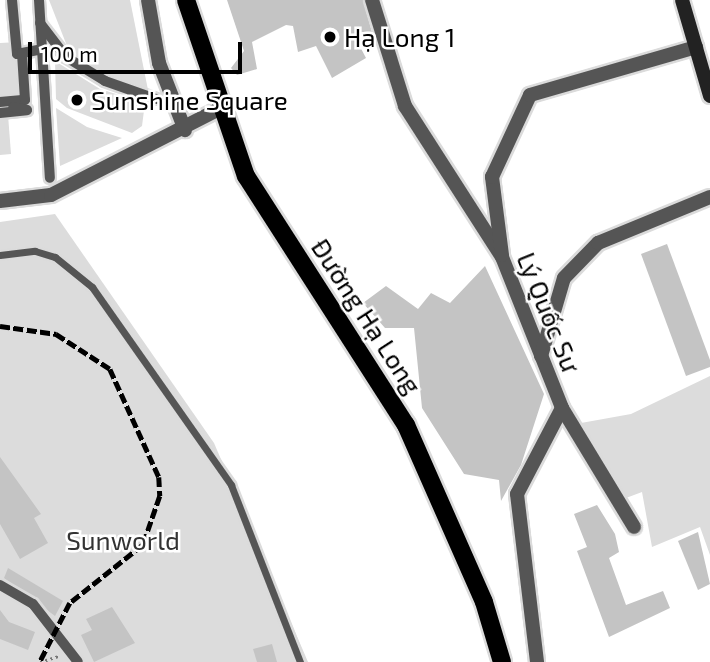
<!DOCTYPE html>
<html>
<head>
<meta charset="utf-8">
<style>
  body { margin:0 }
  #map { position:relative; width:710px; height:662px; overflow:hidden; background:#fff; font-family:"Exo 2",sans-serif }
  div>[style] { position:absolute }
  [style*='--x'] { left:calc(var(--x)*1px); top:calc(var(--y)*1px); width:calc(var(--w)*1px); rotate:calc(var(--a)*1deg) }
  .green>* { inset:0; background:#dcdcdc }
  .building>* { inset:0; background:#c4c4c4 }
  .path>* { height:2.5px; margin-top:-1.25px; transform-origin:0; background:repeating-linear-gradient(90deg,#777 0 2px,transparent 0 5.5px) }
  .roads { filter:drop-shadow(2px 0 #dbdbdb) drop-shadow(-2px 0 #dbdbdb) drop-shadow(0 2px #dbdbdb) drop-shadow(0 -2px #dbdbdb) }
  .service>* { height:7px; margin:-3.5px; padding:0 3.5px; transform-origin:3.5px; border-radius:3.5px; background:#555 }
  .pedestrian>* { height:10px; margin:-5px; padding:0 5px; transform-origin:5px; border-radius:5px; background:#555 }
  .minor>* { height:14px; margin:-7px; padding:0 7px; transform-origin:7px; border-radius:7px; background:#555 }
  .tertiary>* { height:14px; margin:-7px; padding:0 7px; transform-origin:7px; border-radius:7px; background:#555 }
  .secondary>* { height:14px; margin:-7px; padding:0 7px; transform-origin:7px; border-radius:7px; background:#222 }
  .primary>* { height:18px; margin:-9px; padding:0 9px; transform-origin:9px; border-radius:9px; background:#000 }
  .rail>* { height:4.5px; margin-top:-2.25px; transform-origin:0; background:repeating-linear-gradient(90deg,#000 0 10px,transparent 0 13.5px) }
  .dots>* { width:19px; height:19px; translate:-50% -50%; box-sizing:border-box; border:4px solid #fff; border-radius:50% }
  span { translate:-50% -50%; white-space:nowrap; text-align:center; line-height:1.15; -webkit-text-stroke:5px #fff; paint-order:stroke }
  .poi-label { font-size:26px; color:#000 }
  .left { translate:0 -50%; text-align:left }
  .street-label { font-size:26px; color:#000 }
  .park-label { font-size:26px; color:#333 }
  .scale { position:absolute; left:28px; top:42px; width:214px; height:32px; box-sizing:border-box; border:4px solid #000; border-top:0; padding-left:9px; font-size:21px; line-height:24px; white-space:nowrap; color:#000; -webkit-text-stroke:5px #fff; paint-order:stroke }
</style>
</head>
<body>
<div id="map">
  <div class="green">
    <div style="clip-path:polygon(49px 0,130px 0,148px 90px,91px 68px,67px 46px)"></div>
    <div style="clip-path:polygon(19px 42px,22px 99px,0 100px,0 43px)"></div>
    <div style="clip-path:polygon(55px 61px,100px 89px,145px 103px,142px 126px,132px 133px,67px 108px,56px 99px)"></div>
    <div style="clip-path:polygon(56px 108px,87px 127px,122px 138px,60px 166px)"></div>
    <div style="clip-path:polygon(8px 115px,11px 154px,0 155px,0 116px)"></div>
    <div style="clip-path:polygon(55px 214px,214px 443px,308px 662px,0 662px,0 222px)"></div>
    <div style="clip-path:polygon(710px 376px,710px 555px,700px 527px,652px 547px,642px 492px,626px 498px,581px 423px,631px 414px)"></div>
  </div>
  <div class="building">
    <div style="clip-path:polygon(227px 0,363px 0,372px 32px,357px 41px,366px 58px,332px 78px,316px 46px,298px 52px,293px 26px,286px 25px,252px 42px,257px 69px,237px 75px,231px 68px,244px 51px)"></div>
    <div style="clip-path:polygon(667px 244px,710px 360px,710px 367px,686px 376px,641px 254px)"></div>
    <div style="clip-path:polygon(485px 266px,544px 394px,521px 465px,501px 501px,499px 480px,464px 474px,422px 408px,414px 328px,385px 328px,363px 303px,386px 286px,418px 309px,431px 293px,450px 303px)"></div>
    <div style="clip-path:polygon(0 457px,41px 514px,34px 518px,48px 543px,20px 559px,0 524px)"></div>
    <div style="clip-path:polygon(597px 505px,615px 534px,619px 552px,609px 558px,626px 605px,663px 591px,670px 608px,609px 637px,577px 551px,587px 547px,574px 514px)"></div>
    <div style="clip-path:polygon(698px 532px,710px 584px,698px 590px,678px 541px)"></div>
    <div style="clip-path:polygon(8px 568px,63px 601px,55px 616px,4px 578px)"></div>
    <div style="clip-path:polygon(112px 607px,135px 643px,94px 662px,81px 635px,92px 630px,86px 619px)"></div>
    <div style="clip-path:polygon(0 610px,9px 622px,35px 632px,28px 650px,0 639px)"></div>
    <div style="clip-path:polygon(272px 644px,277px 662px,257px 662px,253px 649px)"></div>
  </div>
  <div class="path">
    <div style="--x:40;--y:662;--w:19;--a:-18"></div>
  </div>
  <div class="roads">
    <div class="service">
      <div style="--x:0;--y:255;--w:35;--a:-7"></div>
      <div style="--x:35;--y:251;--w:21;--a:17"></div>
      <div style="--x:55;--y:257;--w:48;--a:39"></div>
      <div style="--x:92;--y:287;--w:242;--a:54.9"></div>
      <div style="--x:231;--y:485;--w:190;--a:68.7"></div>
    </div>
    <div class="pedestrian">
      <div style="--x:12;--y:0;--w:54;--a:84.7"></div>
      <div style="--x:17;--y:54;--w:25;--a:-11"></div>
      <div style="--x:39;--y:0;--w:178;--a:86.5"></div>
      <div style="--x:40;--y:23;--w:43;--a:52.6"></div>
      <div style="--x:66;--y:57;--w:46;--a:31.6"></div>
      <div style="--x:105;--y:81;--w:54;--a:19.4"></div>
      <div style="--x:0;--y:102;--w:25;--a:-5"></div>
      <div style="--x:25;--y:100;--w:47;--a:-93.7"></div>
      <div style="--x:0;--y:113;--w:27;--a:-6"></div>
      <div style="--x:27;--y:110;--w:14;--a:-168"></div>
      <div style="--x:0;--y:585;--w:38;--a:30"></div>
      <div style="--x:33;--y:604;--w:73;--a:52.2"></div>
    </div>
    <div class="minor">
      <div style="--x:372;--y:0;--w:111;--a:72.7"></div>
      <div style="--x:405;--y:106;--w:179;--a:57.3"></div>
      <div style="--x:502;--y:257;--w:162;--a:68.3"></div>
      <div style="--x:562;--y:408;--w:97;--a:117.6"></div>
      <div style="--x:517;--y:494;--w:169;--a:83.2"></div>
      <div style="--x:0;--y:201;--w:51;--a:-6.7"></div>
      <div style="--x:51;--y:195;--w:191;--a:-27.1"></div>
      <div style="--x:502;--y:255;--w:79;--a:-97.3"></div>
      <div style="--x:492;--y:177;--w:90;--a:-65.1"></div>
      <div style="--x:530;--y:95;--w:173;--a:-16.1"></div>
      <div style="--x:541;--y:356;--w:81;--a:-73.6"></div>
      <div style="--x:564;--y:278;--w:49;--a:-45.8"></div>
      <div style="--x:598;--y:243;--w:121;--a:-22.3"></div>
      <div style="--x:562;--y:408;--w:139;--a:58.8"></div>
    </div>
    <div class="tertiary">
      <div style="--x:148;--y:0;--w:64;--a:80.1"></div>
      <div style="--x:159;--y:63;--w:72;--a:68.8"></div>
    </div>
    <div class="secondary">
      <div style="--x:682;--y:0;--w:100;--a:73.7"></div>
    </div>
    <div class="primary">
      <div style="--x:186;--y:0;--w:186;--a:71.2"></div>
      <div style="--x:246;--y:176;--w:296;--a:57.3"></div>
      <div style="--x:406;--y:425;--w:193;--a:66.2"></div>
      <div style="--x:484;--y:602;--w:63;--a:73.3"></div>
    </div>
  </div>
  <div class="rail">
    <div style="--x:0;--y:326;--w:57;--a:8.1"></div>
    <div style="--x:56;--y:334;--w:64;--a:32.9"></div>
    <div style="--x:110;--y:369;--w:119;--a:65.6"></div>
    <div style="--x:159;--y:477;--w:19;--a:87"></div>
    <div style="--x:160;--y:496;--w:52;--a:109.1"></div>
    <div style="--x:143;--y:545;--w:93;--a:141.5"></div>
    <div style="--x:70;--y:603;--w:66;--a:117"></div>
  </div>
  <div class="dots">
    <div style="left:330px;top:37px;background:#000"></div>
    <div style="left:77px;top:100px;background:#000"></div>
  </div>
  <div class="poi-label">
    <span class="left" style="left:344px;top:37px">Hạ Long 1</span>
    <span class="left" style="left:91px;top:100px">Sunshine Square</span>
  </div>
  <div class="street-label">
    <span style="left:549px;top:312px;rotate:68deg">Lý Quốc Sư</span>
    <span style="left:367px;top:316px;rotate:57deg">Đường Hạ Long</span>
  </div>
  <div class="park-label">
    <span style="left:123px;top:540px">Sunworld</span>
  </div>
  <div class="scale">100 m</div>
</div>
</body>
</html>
